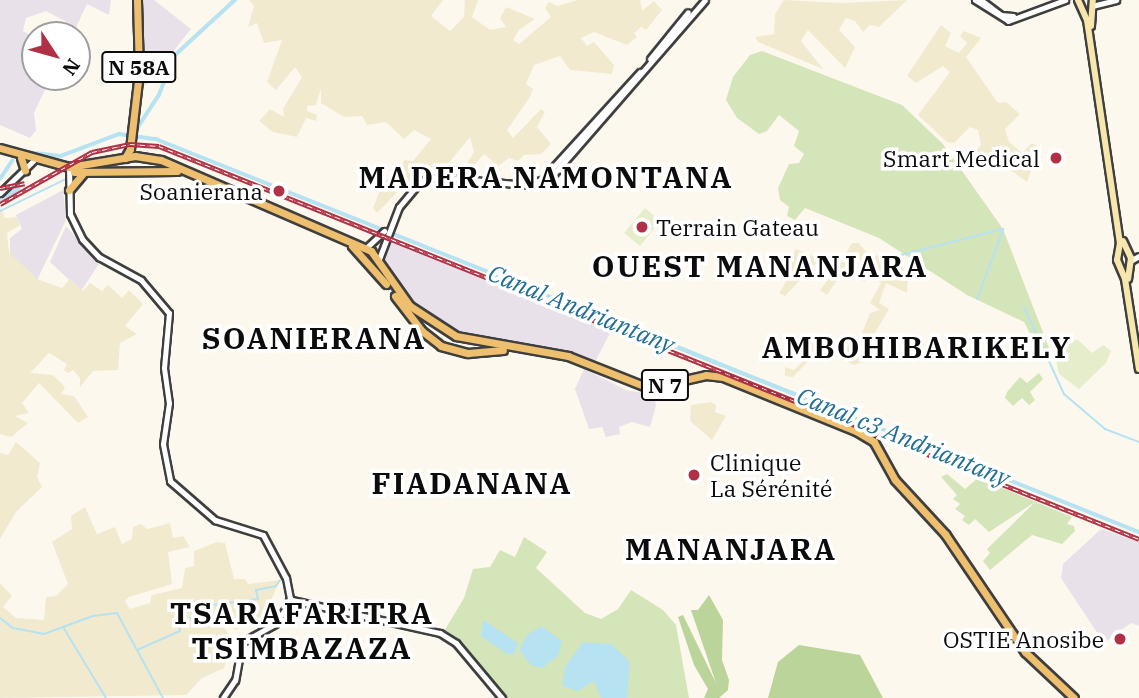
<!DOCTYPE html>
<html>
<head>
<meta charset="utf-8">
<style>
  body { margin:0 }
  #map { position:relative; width:1139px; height:698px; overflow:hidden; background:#fdf8ed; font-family:"IBM Plex Serif",serif }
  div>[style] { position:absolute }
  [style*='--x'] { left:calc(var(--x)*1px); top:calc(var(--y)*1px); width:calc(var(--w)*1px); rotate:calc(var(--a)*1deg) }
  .industrial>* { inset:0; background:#e8e1ea }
  .farmland>* { inset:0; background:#f1eacf }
  .green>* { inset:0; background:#d5e5ba }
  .forest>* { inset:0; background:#bbd49a }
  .pitch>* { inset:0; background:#e5edcb }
  .water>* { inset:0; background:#b6e2f1 }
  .stream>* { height:2px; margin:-1px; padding:0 1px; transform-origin:1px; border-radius:1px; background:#b6e2f1 }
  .canal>* { height:3.5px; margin:-1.75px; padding:0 1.75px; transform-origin:1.75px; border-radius:1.75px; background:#b6e2f1 }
  .river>* { height:5px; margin:-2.5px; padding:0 2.5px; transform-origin:2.5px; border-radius:2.5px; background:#b6e2f1 }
  .roads { filter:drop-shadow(2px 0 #3f3f3f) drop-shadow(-2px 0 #3f3f3f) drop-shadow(0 2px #3f3f3f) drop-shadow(0 -2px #3f3f3f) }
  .tertiary>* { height:5px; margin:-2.5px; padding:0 2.5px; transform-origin:2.5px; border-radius:2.5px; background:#fff }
  .secondary>* { height:6px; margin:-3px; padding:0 3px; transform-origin:3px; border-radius:3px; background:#f8e7ad }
  .primary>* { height:7px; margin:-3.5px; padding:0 3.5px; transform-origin:3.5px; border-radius:3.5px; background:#edbf6e }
  .rail>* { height:4.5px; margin-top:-2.25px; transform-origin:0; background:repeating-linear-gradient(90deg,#fff 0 5px,#b03045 0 10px); box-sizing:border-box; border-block:2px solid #b03045 }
  .dots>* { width:19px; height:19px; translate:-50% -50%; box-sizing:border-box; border:4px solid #fff; border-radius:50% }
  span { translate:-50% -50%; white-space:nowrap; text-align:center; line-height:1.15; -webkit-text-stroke:7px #fff; paint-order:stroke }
  .shield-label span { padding:2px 5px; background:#fff; border:2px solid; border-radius:5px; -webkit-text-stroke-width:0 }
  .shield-label { font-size:21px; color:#0c0c0c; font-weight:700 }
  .poi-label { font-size:23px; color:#0c0c0c }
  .right { translate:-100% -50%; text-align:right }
  .left { translate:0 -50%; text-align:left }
  .water-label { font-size:24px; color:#206e93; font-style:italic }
  .district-label { font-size:30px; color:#0c0c0c; font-weight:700; letter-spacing:2px }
  .north { position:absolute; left:21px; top:21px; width:70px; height:70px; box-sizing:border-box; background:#fff; border:2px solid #9e9e9e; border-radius:50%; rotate:126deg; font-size:19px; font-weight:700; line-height:28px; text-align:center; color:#0c0c0c }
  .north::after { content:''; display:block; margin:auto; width:24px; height:32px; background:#b03045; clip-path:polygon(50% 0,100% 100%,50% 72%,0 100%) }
</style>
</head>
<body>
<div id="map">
  <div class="industrial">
    <div style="clip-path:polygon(0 0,111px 0,109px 15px,87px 4px,76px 27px,46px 11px,26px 18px,23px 31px,35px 38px,35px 77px,51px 77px,34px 113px,36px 130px,30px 138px,0 125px)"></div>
    <div style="clip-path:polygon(140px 0,154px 0,191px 29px,146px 85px,139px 83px)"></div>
    <div style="clip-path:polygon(63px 190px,66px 220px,37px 280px,10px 255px,10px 238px,22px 229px,16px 215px)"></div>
    <div style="clip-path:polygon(66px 226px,99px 264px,81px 291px,50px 262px)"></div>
    <div style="clip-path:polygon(389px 241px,611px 331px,595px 362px,453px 332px,415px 309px,384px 268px,382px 257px)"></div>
    <div style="clip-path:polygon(584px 369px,626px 390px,654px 395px,656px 406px,650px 427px,632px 422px,619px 427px,620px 434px,606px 437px,602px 427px,589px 429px,575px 389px)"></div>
    <div style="clip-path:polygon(1101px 529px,1139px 542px,1139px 626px,1131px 623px,1104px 643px,1061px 578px,1063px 564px)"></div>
  </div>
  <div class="farmland">
    <div style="clip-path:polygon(249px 0,443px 0,431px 16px,450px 31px,464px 17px,465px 0,478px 0,472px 17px,490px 30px,506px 27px,500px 18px,506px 7px,535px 19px,519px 30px,513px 40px,519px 44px,551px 17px,545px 8px,549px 2px,557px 6px,578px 0,640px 0,642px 11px,654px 1px,662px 10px,646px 30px,641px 27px,634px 33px,637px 37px,627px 45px,594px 32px,581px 38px,587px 46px,594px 42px,614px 65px,612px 74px,570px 70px,560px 56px,534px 65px,526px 84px,533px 89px,530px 97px,507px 130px,513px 138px,541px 109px,545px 112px,537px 127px,551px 144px,541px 154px,524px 155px,518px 161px,509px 158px,498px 166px,484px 154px,472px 167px,467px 163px,474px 152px,470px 137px,442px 171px,424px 172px,407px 182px,377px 213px,373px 208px,382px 185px,405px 160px,413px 161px,431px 139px,414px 130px,404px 139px,386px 122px,367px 125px,362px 116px,344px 117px,321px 103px,321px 88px,316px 105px,307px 106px,307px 111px,317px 115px,316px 121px,306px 118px,297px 137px,273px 132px,259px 121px,270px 109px,284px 117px,283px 109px,302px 77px,295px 67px,276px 90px,267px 82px,282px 40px,264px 43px,257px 23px,248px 27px,254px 6px)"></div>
    <div style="clip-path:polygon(784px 0,841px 3px,907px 0,879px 27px,870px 25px,863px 32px,855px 21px,846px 18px,839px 30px,855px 47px,845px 68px,808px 30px,801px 41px,823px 69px,758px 42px,755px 37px,774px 34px,775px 14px)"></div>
    <div style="clip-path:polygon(941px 25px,951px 33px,945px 46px,959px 53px,967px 43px,960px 36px,964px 31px,981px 38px,966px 57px,998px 103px,1006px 102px,1020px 114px,1005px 129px,1009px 142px,1022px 153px,1032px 143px,1038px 147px,1023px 163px,1031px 171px,1027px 182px,990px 155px,982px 155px,969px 171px,963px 165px,981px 145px,978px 130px,970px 127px,954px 143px,947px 142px,918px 115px,950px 72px,943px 66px,916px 83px,907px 76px)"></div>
    <div style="clip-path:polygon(0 205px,5px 218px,17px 217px,20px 225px,7px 233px,9px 252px,37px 279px,62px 288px,70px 279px,83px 291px,90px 283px,102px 291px,108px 285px,122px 298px,129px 290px,143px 304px,125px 326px,137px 334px,120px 343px,118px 370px,93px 371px,80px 387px,80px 378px,73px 370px,68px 373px,64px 370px,67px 364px,49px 353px,30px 373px,53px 375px,65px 387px,61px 394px,74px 396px,88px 417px,78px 423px,39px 383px,22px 403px,29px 413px,15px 416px,28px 423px,11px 437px,0 434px)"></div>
    <div style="clip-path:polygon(852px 243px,859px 243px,871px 258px,878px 255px,902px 267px,908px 276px,907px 293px,886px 283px,879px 303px,889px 309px,869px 343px,869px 360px,854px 365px,826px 351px,816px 353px,793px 377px,785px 376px,785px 367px,794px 370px,803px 361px,806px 354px,798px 349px,813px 336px,856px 349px,870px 313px,880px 310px,870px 303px,881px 283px,872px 276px,864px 282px,855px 279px,866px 264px,853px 256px,827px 295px,820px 290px,833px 273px,818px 261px,785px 296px,779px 293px,791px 274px,783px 270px,796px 249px,838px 267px)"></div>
    <div style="clip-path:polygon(711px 402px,716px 405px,715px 412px,726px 416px,712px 440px,690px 421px,691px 405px)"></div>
    <div style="clip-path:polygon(16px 442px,40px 463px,37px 477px,42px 487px,16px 512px,0 539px,0 453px,8px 455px)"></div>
    <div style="clip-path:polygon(85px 507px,97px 534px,115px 527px,122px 544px,132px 539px,133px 527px,141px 524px,147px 529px,170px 523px,173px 538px,183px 536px,190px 547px,168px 552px,172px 584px,129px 597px,125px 601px,130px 609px,150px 603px,152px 595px,182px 588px,185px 568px,194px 566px,194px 551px,217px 542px,225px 543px,234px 579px,245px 579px,248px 584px,280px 580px,263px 618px,235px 630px,230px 624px,224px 627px,229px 635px,223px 646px,229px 652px,224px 668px,202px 678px,186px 695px,0 698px,0 583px,12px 596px,3px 607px,16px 618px,44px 620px,46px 597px,56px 596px,68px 584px,52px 542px,72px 529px,71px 516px)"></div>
  </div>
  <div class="green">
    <div style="clip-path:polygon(762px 51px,902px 105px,943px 144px,1003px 229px,1049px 348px,1042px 356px,1024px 322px,967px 295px,879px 238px,805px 208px,795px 220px,787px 216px,789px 207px,780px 200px,778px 188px,789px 164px,799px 163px,804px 154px,794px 146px,799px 131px,779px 115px,767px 131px,759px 134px,737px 118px,726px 100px,733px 77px,750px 55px)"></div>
    <div style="clip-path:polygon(1039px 373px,1043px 379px,1030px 392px,1035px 400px,1029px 405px,1022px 398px,1013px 406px,1005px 398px,1007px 392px,1020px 377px,1027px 383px)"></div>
    <div style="clip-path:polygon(947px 474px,965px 489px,978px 478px,1072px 517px,1067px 524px,1074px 526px,1075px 531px,1062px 544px,1032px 535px,990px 570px,983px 561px,990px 553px,987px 549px,1035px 502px,989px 532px,975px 519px,969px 525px,962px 520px,965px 516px,955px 509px,960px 504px,953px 499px,957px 495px,941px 477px)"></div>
    <div style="clip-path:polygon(524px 537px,547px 552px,536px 568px,585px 613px,601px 619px,618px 609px,631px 590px,663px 610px,676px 625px,689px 698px,505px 698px,458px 644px,443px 633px,464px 598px,473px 569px,490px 567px,500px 550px,515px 557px)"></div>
  </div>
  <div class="forest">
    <div style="clip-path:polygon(709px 595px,723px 620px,722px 660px,729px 680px,728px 690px,719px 698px,704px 698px,708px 689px,694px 665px,678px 617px,683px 615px,716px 683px,691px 610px,698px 610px)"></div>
    <div style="clip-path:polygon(799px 645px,860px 655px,883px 698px,768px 698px,778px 662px)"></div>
  </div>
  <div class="pitch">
    <div style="clip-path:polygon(645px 208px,660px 221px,640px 246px,624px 233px)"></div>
    <div style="clip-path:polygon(1077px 339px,1092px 353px,1103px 345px,1111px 351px,1106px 363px,1079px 389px,1059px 374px,1055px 354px)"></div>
  </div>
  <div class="water">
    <div style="clip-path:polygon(483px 620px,518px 643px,514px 654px,507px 654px,481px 636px)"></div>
    <div style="clip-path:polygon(541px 626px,562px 641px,558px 656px,542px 668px,531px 665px,519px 650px,527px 635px)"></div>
    <div style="clip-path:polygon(583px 642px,611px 644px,626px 658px,630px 664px,627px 698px,601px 698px,594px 681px,578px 691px,562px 686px,565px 667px)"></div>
  </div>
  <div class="stream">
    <div style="--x:0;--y:211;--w:73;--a:-25.9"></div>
    <div style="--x:893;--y:257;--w:114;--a:-14.3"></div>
    <div style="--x:977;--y:299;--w:74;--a:-69.4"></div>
    <div style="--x:1024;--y:307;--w:96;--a:65.3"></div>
    <div style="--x:1064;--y:394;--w:54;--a:40.5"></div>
    <div style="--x:1105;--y:429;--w:36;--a:21"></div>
    <div style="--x:668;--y:342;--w:508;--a:21.97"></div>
    <div style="--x:0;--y:618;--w:16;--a:38"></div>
    <div style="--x:13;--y:628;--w:32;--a:11"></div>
    <div style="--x:44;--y:634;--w:52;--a:-20.2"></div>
    <div style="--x:93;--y:616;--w:24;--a:-7"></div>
    <div style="--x:117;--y:613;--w:42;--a:61.6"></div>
    <div style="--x:137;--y:650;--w:47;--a:-23.8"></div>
    <div style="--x:180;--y:631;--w:7;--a:-98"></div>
    <div style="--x:179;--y:624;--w:10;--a:-29"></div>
    <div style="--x:188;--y:619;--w:24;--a:-17"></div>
    <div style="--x:211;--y:612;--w:7;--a:-74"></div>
    <div style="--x:213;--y:605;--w:45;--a:-7.6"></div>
    <div style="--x:258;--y:599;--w:9;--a:-103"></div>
    <div style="--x:256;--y:590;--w:20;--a:-11"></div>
    <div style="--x:276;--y:586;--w:7;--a:-56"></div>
    <div style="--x:63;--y:627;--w:83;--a:58.8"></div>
    <div style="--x:137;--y:650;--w:55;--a:61.6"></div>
  </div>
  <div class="canal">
    <div style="--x:134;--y:133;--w:45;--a:-56.7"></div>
    <div style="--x:159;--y:95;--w:42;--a:-69"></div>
    <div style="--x:174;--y:56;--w:83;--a:-42.6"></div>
    <div style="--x:17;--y:151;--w:44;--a:6.5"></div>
    <div style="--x:61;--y:156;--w:62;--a:-20.8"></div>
    <div style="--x:119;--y:134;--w:37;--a:8"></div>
    <div style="--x:156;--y:139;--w:1059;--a:21.79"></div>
    <div style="--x:0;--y:179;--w:22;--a:-56"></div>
  </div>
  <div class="river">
    <div style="--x:0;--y:198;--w:20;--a:-30"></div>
  </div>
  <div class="roads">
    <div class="tertiary">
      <div style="--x:975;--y:0;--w:39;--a:32"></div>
      <div style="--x:1008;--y:21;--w:61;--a:-20.2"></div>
      <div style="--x:981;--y:0;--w:25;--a:37"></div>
      <div style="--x:1001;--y:15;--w:12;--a:5"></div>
      <div style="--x:1092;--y:6;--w:25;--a:-14"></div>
      <div style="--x:650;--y:59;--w:60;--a:-51"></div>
      <div style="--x:69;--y:167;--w:47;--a:88.8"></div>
      <div style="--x:70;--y:214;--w:28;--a:64"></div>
      <div style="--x:82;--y:239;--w:25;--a:47"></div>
      <div style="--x:99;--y:257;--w:48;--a:28.7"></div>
      <div style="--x:141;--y:280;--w:43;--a:49.7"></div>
      <div style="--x:169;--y:313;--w:55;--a:95.2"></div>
      <div style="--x:164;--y:368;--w:35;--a:82"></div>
      <div style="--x:169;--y:403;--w:41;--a:98.3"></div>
      <div style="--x:163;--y:444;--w:38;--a:79"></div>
      <div style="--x:170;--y:481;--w:60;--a:40.9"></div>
      <div style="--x:215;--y:520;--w:50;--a:17.4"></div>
      <div style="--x:263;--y:535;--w:49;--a:61.9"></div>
      <div style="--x:286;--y:578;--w:20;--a:79"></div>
      <div style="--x:290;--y:598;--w:11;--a:112"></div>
      <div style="--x:286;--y:608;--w:19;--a:125"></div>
      <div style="--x:275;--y:624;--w:38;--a:151"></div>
      <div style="--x:242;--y:642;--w:39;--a:100"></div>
      <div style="--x:235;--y:680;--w:22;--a:124"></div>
      <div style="--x:545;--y:176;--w:141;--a:-47.6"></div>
      <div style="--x:0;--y:193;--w:47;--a:-44.1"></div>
      <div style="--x:366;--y:248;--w:25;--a:-43"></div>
      <div style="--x:379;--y:259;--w:56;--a:-69"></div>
      <div style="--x:399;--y:207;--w:34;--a:-50"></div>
      <div style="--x:421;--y:181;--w:20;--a:-11"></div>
      <div style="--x:441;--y:177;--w:85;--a:5.4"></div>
      <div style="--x:526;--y:185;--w:28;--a:-19"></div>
      <div style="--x:552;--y:176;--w:233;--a:-49"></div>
      <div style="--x:1132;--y:260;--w:8;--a:-30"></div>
      <div style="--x:292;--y:600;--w:152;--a:12.6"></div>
      <div style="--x:440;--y:633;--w:19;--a:32"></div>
      <div style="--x:456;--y:643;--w:72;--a:50.1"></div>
    </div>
    <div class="secondary">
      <div style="--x:1078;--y:0;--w:22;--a:66"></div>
      <div style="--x:1087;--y:20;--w:225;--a:81.6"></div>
      <div style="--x:1120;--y:243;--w:17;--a:100"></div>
      <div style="--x:1117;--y:260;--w:21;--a:67"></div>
      <div style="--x:1125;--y:279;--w:91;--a:81.2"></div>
      <div style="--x:1091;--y:26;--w:26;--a:-86"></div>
      <div style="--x:1123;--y:241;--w:19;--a:65"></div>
      <div style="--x:1131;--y:258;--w:21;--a:98"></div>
    </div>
    <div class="primary">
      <div style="--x:0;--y:148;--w:72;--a:15.4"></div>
      <div style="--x:69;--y:167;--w:67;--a:-9.5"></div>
      <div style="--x:135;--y:156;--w:26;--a:9"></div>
      <div style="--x:161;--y:160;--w:229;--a:23.4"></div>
      <div style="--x:371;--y:251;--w:67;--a:54.7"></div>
      <div style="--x:410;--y:306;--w:55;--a:33.1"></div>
      <div style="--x:456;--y:336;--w:114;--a:10.1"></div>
      <div style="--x:568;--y:356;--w:87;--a:21.6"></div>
      <div style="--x:649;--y:388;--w:58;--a:-12.8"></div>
      <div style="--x:706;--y:375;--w:17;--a:7"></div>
      <div style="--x:723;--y:377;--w:144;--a:22.1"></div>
      <div style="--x:856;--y:431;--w:21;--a:31"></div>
      <div style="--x:874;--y:442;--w:43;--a:61.1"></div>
      <div style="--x:895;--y:480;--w:74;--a:47.2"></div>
      <div style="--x:945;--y:534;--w:143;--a:55.9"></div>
      <div style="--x:1025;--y:652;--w:67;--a:43.2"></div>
      <div style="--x:21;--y:158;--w:13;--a:72"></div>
      <div style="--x:125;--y:158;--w:10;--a:-61"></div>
      <div style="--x:130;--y:149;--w:78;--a:-83.3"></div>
      <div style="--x:139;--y:72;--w:72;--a:-91.6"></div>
      <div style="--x:74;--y:172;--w:103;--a:-0.6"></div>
      <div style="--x:69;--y:190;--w:23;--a:-50"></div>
      <div style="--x:352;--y:246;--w:51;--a:48.2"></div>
      <div style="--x:395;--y:296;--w:44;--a:52.4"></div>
      <div style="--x:422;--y:331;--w:24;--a:38"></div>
      <div style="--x:441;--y:346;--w:28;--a:15"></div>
      <div style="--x:468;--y:353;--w:35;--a:-5"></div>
    </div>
  </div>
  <div class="rail">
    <div style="--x:0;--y:188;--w:25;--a:-11"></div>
    <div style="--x:0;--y:204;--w:106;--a:-29.5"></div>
    <div style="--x:92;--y:152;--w:39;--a:-12"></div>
    <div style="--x:130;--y:144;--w:29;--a:4"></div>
    <div style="--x:159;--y:146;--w:1056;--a:21.85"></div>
  </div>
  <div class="dots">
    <div style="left:1056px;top:158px;background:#b03045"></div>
    <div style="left:279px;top:191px;background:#b03045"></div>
    <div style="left:642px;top:227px;background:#b03045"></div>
    <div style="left:694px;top:475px;background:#b03045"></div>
    <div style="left:1120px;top:639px;background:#b03045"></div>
  </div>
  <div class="shield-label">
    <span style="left:139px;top:67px">N 58A</span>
    <span style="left:665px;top:385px">N 7</span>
  </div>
  <div class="poi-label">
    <span class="right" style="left:1040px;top:158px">Smart Medical</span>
    <span class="right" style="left:263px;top:191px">Soanierana</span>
    <span class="left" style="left:656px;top:227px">Terrain Gateau</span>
    <span class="left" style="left:710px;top:475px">Clinique<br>La Sérénité</span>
    <span class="right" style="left:1104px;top:639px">OSTIE Anosibe</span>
  </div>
  <div class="water-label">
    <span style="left:581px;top:309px;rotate:22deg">Canal Andriantany</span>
    <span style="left:903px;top:437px;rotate:22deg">Canal c3 Andriantany</span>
  </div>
  <div class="district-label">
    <span style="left:546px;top:177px">MADERA NAMONTANA</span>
    <span style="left:760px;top:266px">OUEST MANANJARA</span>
    <span style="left:314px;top:338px">SOANIERANA</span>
    <span style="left:917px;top:347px">AMBOHIBARIKELY</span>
    <span style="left:472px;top:483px">FIADANANA</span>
    <span style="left:731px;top:549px">MANANJARA</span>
    <span style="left:302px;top:630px">TSARAFARITRA<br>TSIMBAZAZA</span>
  </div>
  <div class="north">N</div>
</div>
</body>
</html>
